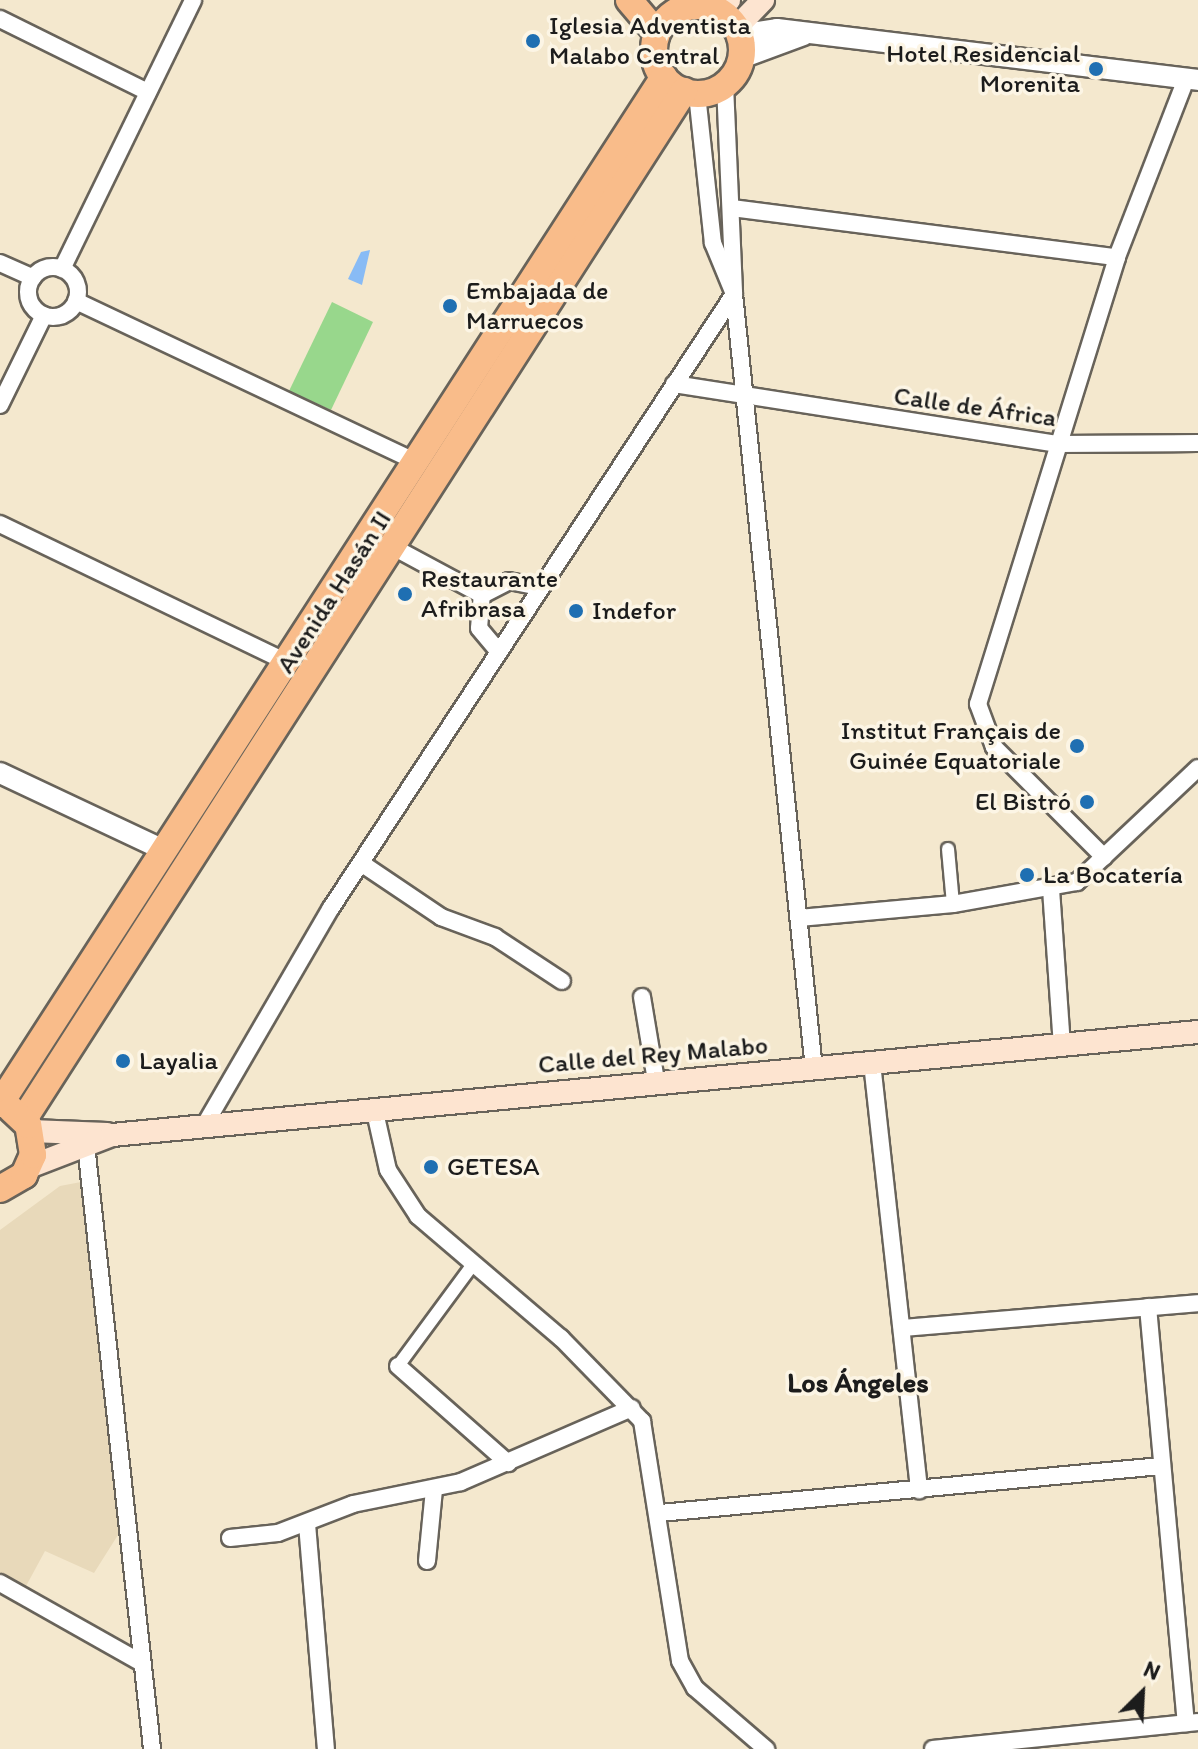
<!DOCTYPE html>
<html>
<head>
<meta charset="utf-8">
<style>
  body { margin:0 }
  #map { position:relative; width:1198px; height:1749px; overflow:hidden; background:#f4e8ce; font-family:Itim,sans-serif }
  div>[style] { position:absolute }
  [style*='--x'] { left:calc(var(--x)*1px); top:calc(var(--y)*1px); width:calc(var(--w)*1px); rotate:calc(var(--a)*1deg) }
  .built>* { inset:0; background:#e8d9ba }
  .green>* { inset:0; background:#98d78c }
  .water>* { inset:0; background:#88bbf5 }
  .roads { filter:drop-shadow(2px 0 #68635a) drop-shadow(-2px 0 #68635a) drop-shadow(0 2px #68635a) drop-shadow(0 -2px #68635a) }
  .pedestrian>* { height:12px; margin:-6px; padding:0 6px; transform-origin:6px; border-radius:6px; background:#fff }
  .minor>* { height:16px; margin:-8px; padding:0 8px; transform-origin:8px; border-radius:8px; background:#fff }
  .minor>.ring { margin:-8px; padding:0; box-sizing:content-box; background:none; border:16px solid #fff; border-radius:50% }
  .tertiary>* { height:20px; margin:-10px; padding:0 10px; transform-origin:10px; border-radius:10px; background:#fff }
  .secondary>* { height:22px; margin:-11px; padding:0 11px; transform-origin:11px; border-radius:11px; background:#fde4d0 }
  .primary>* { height:26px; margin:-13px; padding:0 13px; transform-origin:13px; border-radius:13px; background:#f9bc8a }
  .primary>.ring { margin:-13px; padding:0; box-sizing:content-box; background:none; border:26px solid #f9bc8a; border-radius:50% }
  .dots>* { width:22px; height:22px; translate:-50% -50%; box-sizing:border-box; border:4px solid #fcf5e5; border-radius:50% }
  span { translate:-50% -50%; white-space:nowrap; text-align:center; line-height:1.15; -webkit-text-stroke:7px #fcf5e5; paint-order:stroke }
  .poi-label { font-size:26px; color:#1c1c1c }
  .left { translate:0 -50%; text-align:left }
  .right { translate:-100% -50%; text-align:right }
  .street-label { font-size:26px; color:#1c1c1c }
  .neighbourhood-label { font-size:28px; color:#1c1c1c; font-weight:700 }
  .north { position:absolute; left:1102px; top:1653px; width:80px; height:80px; -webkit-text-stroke:6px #fcf5e5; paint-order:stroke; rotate:24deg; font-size:22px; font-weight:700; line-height:32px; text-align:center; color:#1c1c1c }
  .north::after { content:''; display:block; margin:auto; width:28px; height:36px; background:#1c1c1c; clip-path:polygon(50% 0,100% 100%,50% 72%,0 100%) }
</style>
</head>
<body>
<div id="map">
  <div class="built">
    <div style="clip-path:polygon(81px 1182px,123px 1527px,94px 1573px,45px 1551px,25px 1588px,0 1573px,0 1230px,60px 1186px)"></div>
  </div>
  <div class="green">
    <div style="clip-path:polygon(332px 302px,373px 322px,331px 410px,289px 391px)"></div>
  </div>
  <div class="water">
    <div style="clip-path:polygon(370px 250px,362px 285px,348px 279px,361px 252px)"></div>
  </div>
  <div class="roads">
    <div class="pedestrian">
      <div style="--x:948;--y:849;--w:55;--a:84.8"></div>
      <div style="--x:398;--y:1366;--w:128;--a:-53.6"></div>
    </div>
    <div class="minor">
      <div style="--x:0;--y:19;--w:165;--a:26.3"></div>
      <div style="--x:725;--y:85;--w:209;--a:87.5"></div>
      <div style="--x:734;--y:294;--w:779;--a:84.11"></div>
      <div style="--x:697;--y:94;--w:150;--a:83.9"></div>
      <div style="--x:713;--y:243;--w:50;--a:67.6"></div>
      <div style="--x:732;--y:208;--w:388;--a:7.3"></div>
      <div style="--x:0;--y:263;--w:36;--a:24"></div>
      <div class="ring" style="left:28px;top:267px;width:34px;height:34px"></div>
      <div style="--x:62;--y:269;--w:299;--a:-64"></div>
      <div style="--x:76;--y:301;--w:377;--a:25.3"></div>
      <div style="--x:674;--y:384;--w:389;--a:8.9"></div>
      <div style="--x:1058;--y:444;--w:140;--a:-0.4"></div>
      <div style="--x:0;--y:405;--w:100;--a:-63.9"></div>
      <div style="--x:0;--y:524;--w:321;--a:25.7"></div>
      <div style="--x:393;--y:547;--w:101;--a:28.3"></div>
      <div style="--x:499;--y:652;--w:31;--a:-130"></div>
      <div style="--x:479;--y:628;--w:33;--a:-85"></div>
      <div style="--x:482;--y:595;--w:30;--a:-27"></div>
      <div style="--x:509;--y:581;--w:32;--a:11"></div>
      <div style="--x:1104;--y:857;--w:156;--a:-135"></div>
      <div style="--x:994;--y:747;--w:46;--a:-110.4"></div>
      <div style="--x:978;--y:704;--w:468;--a:-72.7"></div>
      <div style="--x:1117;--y:257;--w:188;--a:-68.8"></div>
      <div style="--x:361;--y:863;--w:97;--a:34"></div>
      <div style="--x:441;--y:917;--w:58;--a:20.3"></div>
      <div style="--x:495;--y:937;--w:80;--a:33.3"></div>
      <div style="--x:1051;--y:889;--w:157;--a:86"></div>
      <div style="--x:799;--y:918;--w:155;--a:-5.2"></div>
      <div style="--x:953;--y:904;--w:126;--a:-10.1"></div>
      <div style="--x:1077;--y:882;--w:166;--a:-43.3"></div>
      <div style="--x:642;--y:997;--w:85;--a:80.5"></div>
      <div style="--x:872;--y:1063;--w:430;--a:83.7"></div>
      <div style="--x:375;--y:1112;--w:59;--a:77.4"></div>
      <div style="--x:388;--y:1170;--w:55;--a:56.9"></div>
      <div style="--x:418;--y:1216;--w:188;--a:40.5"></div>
      <div style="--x:561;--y:1338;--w:116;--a:45.7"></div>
      <div style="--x:642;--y:1421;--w:243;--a:81"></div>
      <div style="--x:680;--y:1661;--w:31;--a:61"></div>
      <div style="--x:695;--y:1688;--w:94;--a:40.7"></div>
      <div style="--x:204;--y:1126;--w:252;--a:-59.8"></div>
      <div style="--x:331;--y:908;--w:734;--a:-56.72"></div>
      <div style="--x:86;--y:1145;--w:608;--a:83.76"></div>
      <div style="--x:1148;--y:1307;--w:418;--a:84.8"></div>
      <div style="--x:902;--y:1328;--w:297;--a:-4.8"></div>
      <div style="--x:398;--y:1366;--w:147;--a:41.4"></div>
      <div style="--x:660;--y:1513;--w:503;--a:-5.36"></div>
      <div style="--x:307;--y:1524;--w:226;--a:85.2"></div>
      <div style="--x:230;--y:1538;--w:48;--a:-5.9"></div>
      <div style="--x:278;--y:1533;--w:80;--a:-21.1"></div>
      <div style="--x:353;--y:1504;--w:110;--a:-11.5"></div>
      <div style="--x:461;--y:1482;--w:186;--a:-23.4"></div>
      <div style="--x:427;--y:1561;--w:72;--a:-84.4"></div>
      <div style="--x:0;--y:1583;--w:163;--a:29.4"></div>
      <div style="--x:933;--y:1749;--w:266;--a:-5.8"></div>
    </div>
    <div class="tertiary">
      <div style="--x:739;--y:35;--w:38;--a:-9"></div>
      <div style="--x:777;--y:29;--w:424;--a:6.9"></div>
      <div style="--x:741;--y:58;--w:67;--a:-20.1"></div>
      <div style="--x:0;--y:773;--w:181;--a:25.2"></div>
    </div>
    <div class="secondary">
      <div style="--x:712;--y:8;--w:19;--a:-25"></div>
      <div style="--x:736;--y:28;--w:39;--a:-46"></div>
      <div style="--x:31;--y:1131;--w:76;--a:2.3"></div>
      <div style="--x:29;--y:1167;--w:89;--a:-21.1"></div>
      <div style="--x:112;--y:1135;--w:1091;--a:-5.42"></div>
    </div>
    <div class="primary">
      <div style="--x:629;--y:0;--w:43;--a:49.7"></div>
      <div class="ring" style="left:654px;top:6px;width:62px;height:62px"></div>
      <div style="--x:0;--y:1104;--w:1223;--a:-57.12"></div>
      <div style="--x:24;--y:1119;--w:1222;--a:-57.3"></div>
      <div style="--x:0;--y:1189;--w:28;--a:-30"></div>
      <div style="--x:24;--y:1175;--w:22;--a:-66"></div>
      <div style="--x:33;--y:1155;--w:30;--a:-99"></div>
      <div style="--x:28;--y:1125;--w:23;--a:-137"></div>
    </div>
  </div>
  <div class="dots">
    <div style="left:533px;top:41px;background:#1f6fb2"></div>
    <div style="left:1096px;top:69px;background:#1f6fb2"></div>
    <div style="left:450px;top:306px;background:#1f6fb2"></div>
    <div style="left:405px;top:594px;background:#1f6fb2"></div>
    <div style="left:576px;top:611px;background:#1f6fb2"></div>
    <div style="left:1077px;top:746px;background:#1f6fb2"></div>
    <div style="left:1087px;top:802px;background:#1f6fb2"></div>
    <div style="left:1027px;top:875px;background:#1f6fb2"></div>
    <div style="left:123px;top:1061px;background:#1f6fb2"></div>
    <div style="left:431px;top:1167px;background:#1f6fb2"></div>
  </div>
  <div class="poi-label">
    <span class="left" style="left:549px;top:41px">Iglesia Adventista<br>Malabo Central</span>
    <span class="right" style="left:1080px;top:69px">Hotel Residencial<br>Morenita</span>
    <span class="left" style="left:466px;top:306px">Embajada de<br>Marruecos</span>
    <span class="left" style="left:421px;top:594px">Restaurante<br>Afribrasa</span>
    <span class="left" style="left:592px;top:611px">Indefor</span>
    <span class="right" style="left:1061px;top:746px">Institut Français de<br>Guinée Equatoriale</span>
    <span class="right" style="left:1071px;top:802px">El Bistró</span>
    <span class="left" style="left:1043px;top:875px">La Bocatería</span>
    <span class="left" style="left:139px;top:1061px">Layalia</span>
    <span class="left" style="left:447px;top:1167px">GETESA</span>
  </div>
  <div class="street-label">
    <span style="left:975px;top:407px;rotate:8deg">Calle de África</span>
    <span style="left:334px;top:592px;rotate:-57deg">Avenida Hasán II</span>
    <span style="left:653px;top:1055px;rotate:-5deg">Calle del Rey Malabo</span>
  </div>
  <div class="neighbourhood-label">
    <span style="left:858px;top:1382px">Los Ángeles</span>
  </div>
  <div class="north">N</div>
</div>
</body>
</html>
